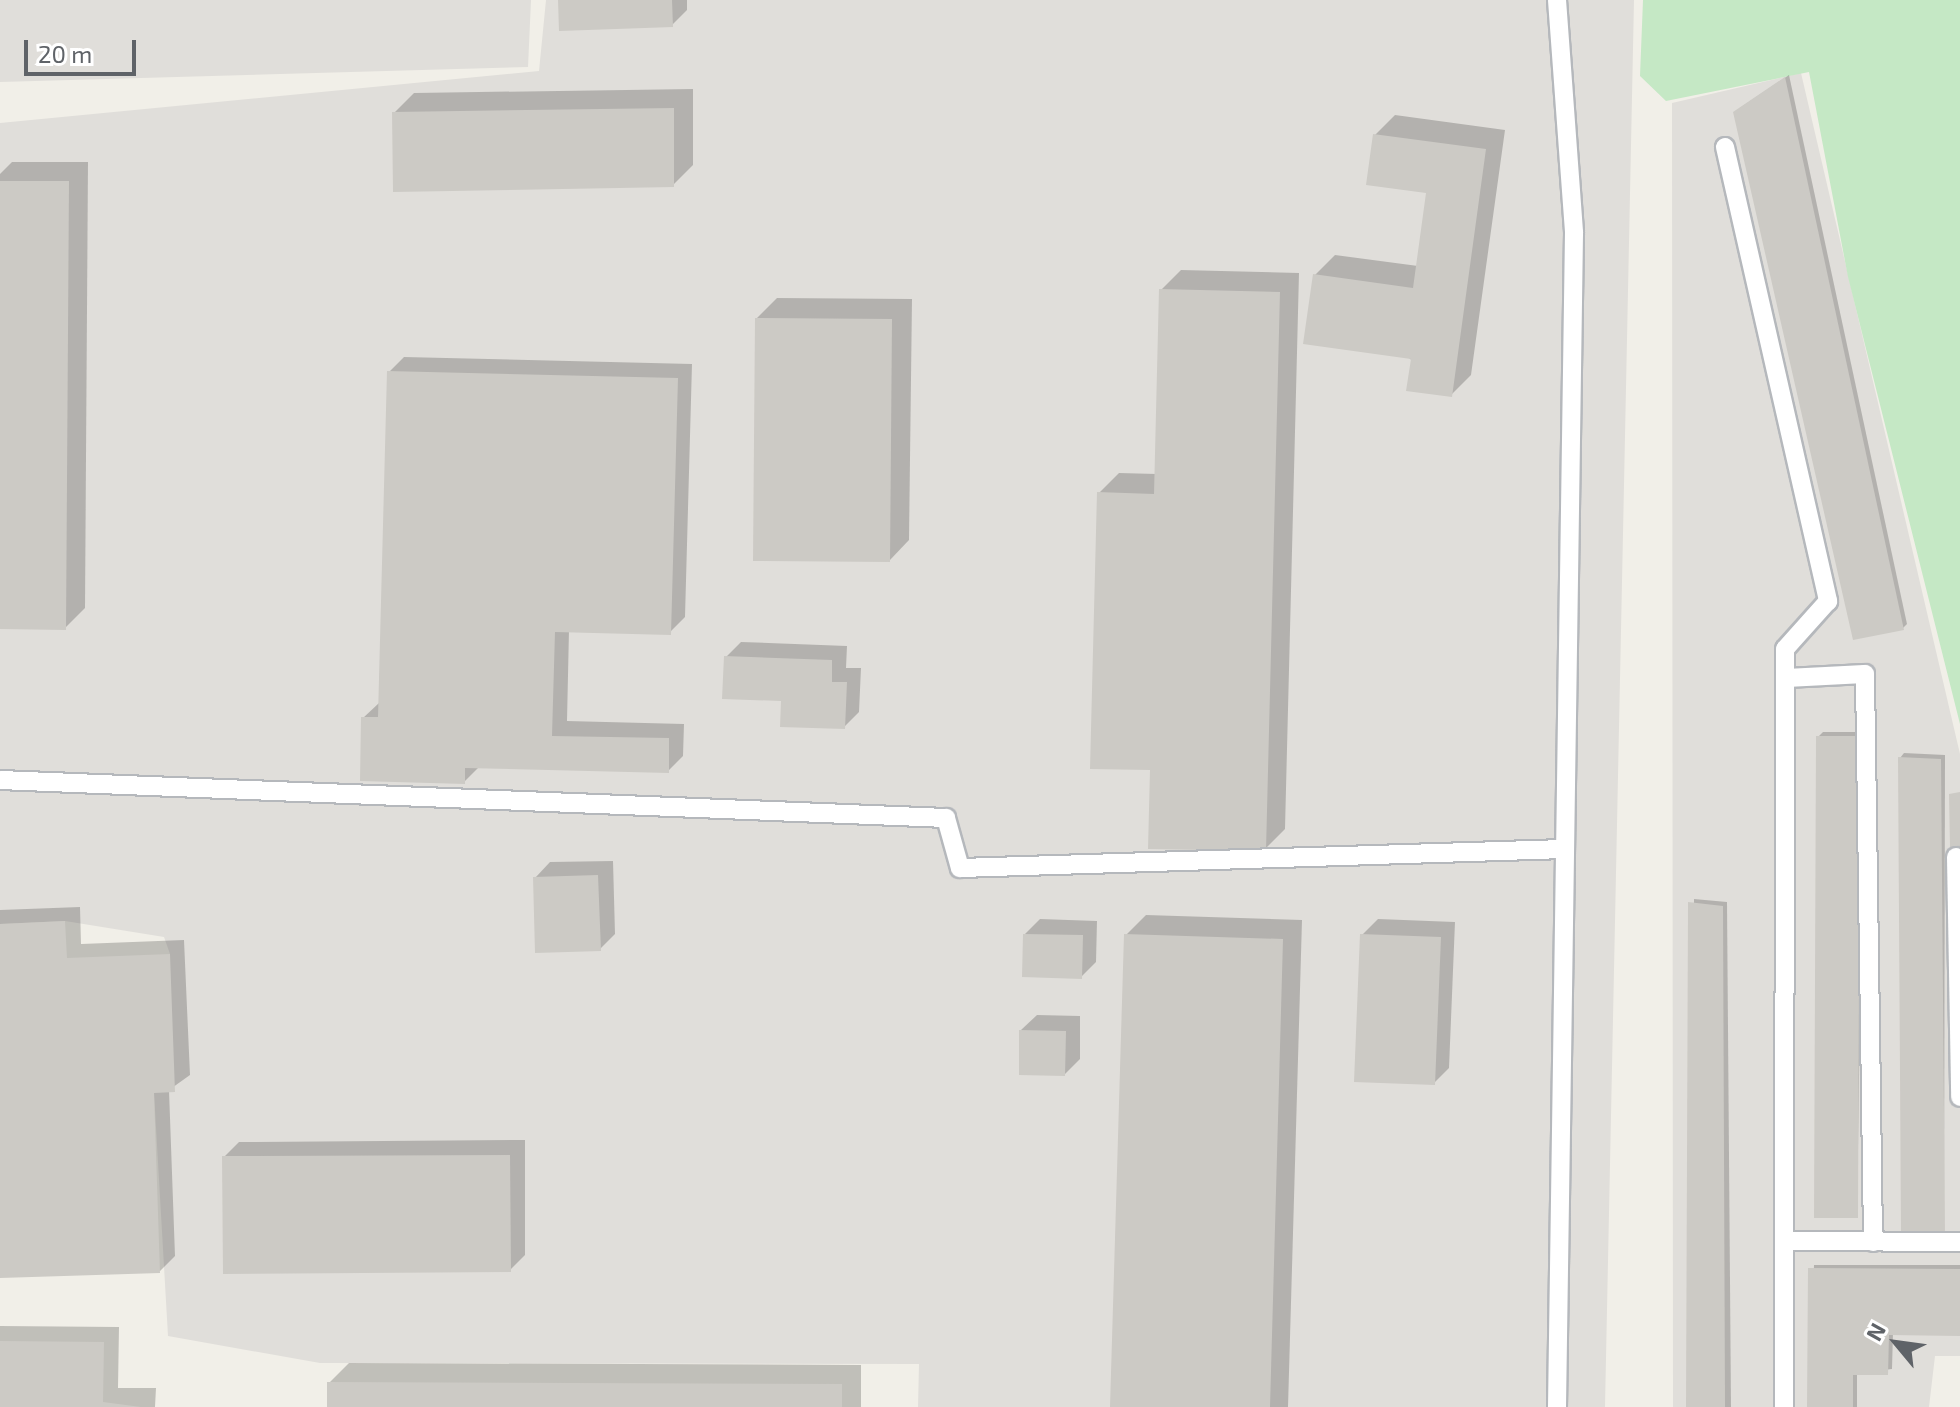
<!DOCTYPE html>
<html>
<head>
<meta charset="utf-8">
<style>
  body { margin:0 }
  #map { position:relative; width:1960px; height:1407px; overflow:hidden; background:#f1efe8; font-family:"Exo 2",sans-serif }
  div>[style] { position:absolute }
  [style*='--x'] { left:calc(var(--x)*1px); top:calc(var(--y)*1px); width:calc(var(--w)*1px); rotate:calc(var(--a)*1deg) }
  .industrial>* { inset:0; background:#e0deda }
  .green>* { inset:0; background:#c5e8c5 }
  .shadow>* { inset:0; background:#0003 }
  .building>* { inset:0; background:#cccac5 }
  .roads { filter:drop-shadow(2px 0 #b5b8bc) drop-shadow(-2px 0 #b5b8bc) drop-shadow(0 2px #b5b8bc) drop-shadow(0 -2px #b5b8bc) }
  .lane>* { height:18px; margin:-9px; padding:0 9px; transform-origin:9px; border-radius:9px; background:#fff }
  span { translate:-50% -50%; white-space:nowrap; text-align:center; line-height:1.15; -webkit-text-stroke:7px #fff; paint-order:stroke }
  .north { position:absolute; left:1856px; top:1303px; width:80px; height:80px; -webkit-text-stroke:6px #fff; paint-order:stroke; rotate:299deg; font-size:22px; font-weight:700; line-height:32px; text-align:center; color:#5f6368 }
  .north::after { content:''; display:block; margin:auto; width:28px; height:36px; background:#5f6368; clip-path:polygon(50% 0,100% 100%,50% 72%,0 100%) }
  .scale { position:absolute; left:24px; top:40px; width:112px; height:36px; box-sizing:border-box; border:4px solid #5f6368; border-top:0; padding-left:10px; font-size:24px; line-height:28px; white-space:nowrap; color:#5f6368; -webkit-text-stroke:6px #fff; paint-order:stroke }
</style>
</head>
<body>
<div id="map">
  <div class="industrial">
    <div style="clip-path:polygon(0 0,531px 0,528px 67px,0 82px)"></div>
    <div style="clip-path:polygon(546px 0,1634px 0,1605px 1407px,918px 1407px,919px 1364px,320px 1363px,168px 1336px,154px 1093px,170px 954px,164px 937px,65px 921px,0 924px,0 123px,539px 71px)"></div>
    <div style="clip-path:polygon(1801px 73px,1960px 754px,1960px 1356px,1935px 1356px,1929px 1407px,1673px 1407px,1672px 103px)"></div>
  </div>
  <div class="green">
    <div style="clip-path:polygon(1643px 0,1960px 0,1960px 724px,1848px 277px,1809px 72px,1666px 101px,1640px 76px)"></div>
  </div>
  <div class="shadow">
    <div style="clip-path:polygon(560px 0,687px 0,687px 10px,672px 25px)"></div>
    <div style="clip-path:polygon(1789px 75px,1907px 624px,1903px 628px,1740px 108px)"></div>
    <div style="clip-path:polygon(693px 89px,693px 165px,673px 185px,394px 113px,414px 93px)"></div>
    <div style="clip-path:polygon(1395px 115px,1505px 130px,1471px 375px,1451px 395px,1315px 275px,1335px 255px,1418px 266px,1428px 192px,1375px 135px)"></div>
    <div style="clip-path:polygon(12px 162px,88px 162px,85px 608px,65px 628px,0 627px,0 174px)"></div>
    <div style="clip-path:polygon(1181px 270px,1299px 273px,1285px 829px,1265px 849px,1152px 768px,1099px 493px,1119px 473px,1157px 474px,1161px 290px)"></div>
    <div style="clip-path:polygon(777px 298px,912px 299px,909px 540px,890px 560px,757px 318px)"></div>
    <div style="clip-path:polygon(404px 357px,692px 364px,685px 617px,670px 632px,569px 630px,567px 721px,684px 724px,683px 756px,668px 771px,480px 766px,464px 782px,363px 718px,379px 703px,389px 372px)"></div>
    <div style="clip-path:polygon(741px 642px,847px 646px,846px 668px,861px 668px,859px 712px,844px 727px,783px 699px,726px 657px)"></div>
    <div style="clip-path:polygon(1823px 732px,1864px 732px,1857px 1216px,1818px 737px)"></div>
    <div style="clip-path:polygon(1904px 753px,1945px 755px,1944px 1233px,1900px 758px)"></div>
    <div style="clip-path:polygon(613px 861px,615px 934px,600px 949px,535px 878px,550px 862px)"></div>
    <div style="clip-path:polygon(1694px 899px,1727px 902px,1731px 1407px,1688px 1407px)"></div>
    <div style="clip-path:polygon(80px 907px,81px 944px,184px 940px,190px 1075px,169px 1090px,175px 1256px,160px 1271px,0 1276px,0 910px)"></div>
    <div style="clip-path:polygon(1146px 915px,1302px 920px,1288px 1407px,1112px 1407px,1126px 935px)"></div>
    <div style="clip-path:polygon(1040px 919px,1097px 921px,1096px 962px,1081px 977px,1025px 934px)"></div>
    <div style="clip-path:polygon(1378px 919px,1455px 922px,1449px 1068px,1434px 1083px,1362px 935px)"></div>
    <div style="clip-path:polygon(1037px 1015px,1080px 1016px,1080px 1059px,1065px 1074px,1021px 1030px)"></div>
    <div style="clip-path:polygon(525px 1140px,525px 1255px,510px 1270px,224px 1157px,239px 1142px)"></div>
    <div style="clip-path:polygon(1814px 1265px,1960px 1265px,1960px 1334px,1893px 1333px,1892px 1369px,1857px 1373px,1857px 1407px,1809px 1407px)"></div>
    <div style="clip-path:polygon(0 1326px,119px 1327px,118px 1388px,156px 1388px,155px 1407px,0 1407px)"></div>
    <div style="clip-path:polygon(349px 1363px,861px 1365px,861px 1407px,329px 1407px,329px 1383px)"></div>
  </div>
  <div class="building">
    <div style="clip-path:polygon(558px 0,672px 0,673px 27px,559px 31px)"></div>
    <div style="clip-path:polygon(1785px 77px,1904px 630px,1853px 640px,1733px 112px)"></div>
    <div style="clip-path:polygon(674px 108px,674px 187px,393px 192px,392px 112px)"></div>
    <div style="clip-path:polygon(1373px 134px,1486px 149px,1452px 397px,1406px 391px,1411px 359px,1303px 344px,1313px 274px,1413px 288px,1426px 193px,1366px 185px)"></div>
    <div style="clip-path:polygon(0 181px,69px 181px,66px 630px,0 629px)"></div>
    <div style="clip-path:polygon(1159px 289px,1280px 292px,1266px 851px,1148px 849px,1150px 770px,1090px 769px,1097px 492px,1154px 494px)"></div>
    <div style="clip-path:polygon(755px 318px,892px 319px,890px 562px,753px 561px)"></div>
    <div style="clip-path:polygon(387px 371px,678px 378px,671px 635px,555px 632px,552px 736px,669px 738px,669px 773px,465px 768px,465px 784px,360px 781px,361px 717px,378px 717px)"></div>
    <div style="clip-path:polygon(724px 656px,832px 660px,832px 682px,847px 682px,845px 729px,780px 727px,781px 701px,722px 699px)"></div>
    <div style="clip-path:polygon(1816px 736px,1860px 736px,1858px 1218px,1814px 1218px)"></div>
    <div style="clip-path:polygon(1898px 757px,1941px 759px,1945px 1235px,1901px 1235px)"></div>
    <div style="clip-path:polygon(1960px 792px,1960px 848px,1950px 848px,1949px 794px)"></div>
    <div style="clip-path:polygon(598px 875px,601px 951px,535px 953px,533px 877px)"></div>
    <div style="clip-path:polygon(1688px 902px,1723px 906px,1725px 1407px,1686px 1407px)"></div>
    <div style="clip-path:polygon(65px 921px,67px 958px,170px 954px,175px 1092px,154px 1093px,160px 1273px,0 1278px,0 924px)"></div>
    <div style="clip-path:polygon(1023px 934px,1083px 935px,1082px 979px,1022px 977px)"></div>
    <div style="clip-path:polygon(1124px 934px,1283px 939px,1270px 1407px,1110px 1407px)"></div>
    <div style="clip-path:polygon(1360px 934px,1441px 937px,1435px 1085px,1354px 1082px)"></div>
    <div style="clip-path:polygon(1019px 1030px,1066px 1031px,1065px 1076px,1019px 1075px)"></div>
    <div style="clip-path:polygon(510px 1155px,511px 1272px,223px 1274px,222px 1156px)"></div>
    <div style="clip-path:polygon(1808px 1268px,1960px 1269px,1960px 1336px,1889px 1335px,1888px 1375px,1853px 1375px,1853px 1407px,1807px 1407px)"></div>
    <div style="clip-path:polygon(0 1341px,104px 1342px,103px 1402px,141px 1407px,0 1407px)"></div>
    <div style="clip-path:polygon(327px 1382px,842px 1384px,842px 1407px,327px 1407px)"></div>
  </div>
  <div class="roads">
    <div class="lane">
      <div style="--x:1557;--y:0;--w:234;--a:85.8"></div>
      <div style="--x:1574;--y:233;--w:1174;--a:90.83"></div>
      <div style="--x:1725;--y:147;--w:466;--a:77.2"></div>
      <div style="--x:1828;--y:601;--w:64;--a:131.9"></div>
      <div style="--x:1785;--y:649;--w:758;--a:90.08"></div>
      <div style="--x:1786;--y:678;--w:79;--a:-2.9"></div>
      <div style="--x:1865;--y:674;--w:568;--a:89.19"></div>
      <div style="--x:0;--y:780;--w:947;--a:2.3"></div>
      <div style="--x:946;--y:818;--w:52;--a:74.4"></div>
      <div style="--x:960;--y:868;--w:605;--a:-1.8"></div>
      <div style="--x:1956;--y:857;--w:240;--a:89"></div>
      <div style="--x:1785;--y:1241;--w:175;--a:0.3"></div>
    </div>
  </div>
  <div class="north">N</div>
  <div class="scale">20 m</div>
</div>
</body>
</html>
